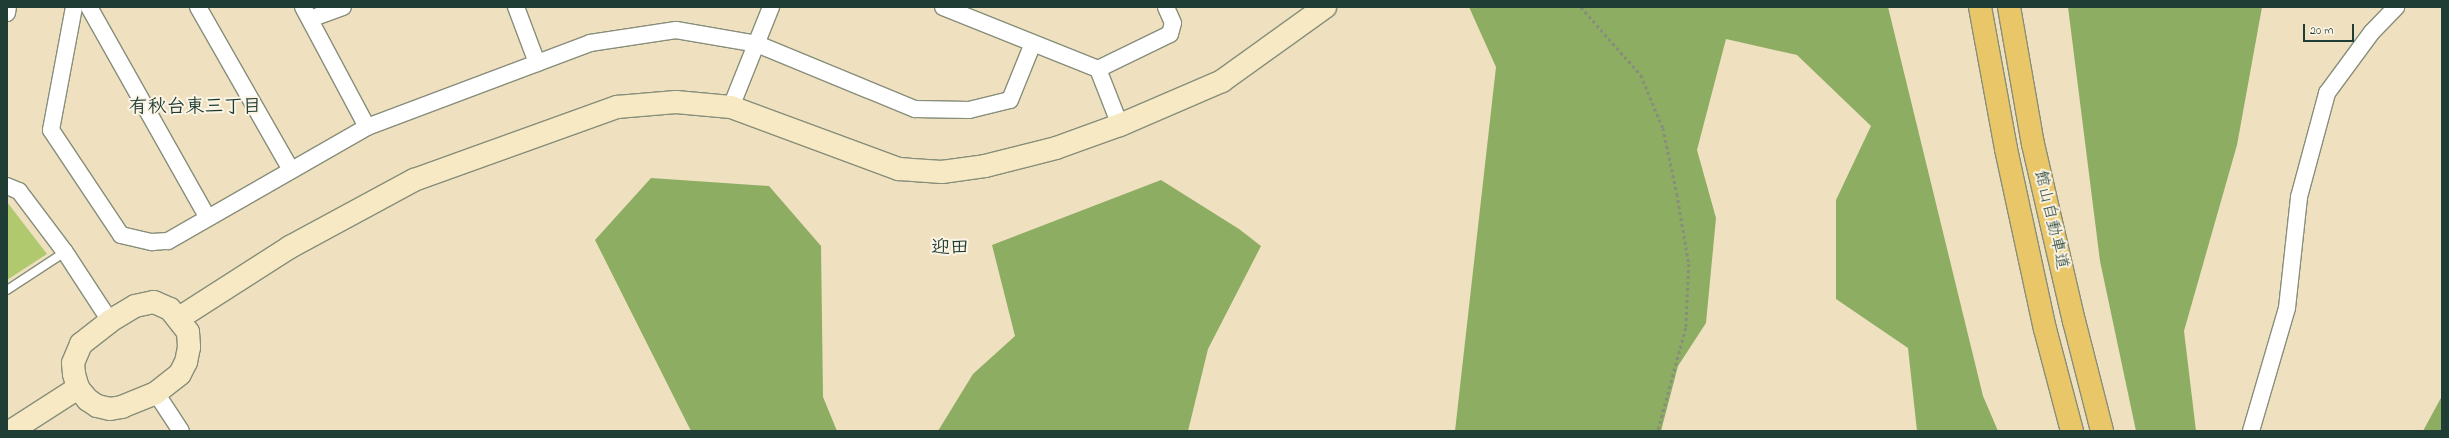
<!DOCTYPE html>
<html>
<head>
<meta charset="utf-8">
<style>
  body { margin:0 }
  #map { position:relative; width:2449px; height:438px; overflow:hidden; background:#efe0c0; font-family:"Indie Flower","Klee One",sans-serif }
  div>[style] { position:absolute }
  [style*='--x'] { left:calc(var(--x)*1px); top:calc(var(--y)*1px); width:calc(var(--w)*1px); rotate:calc(var(--a)*1deg) }
  .green>* { inset:0; background:#b0c96f }
  .forest>* { inset:0; background:#8cad62 }
  .path>* { height:2.5px; margin-top:-1.25px; transform-origin:0; background:repeating-linear-gradient(90deg,#878e7a 0 3px,transparent 0 6px) }
  .roads { filter:drop-shadow(1px 0 #878e7a) drop-shadow(-1px 0 #878e7a) drop-shadow(0 1px #878e7a) drop-shadow(0 -1px #878e7a) }
  .lane>* { height:8px; margin:-4px; padding:0 4px; transform-origin:4px; border-radius:4px; background:#fff }
  .street>* { height:16px; margin:-8px; padding:0 8px; transform-origin:8px; border-radius:8px; background:#fff }
  .secondary>* { height:22px; margin:-11px; padding:0 11px; transform-origin:11px; border-radius:11px; background:#f6e9c3 }
  .highway>* { height:22px; margin:-11px; padding:0 11px; transform-origin:11px; border-radius:11px; background:#e9c769 }
  span { translate:-50% -50%; white-space:nowrap; text-align:center; line-height:1.15; -webkit-text-stroke:4px #fcf5e5; paint-order:stroke }
  .street-label { font-size:17px; color:#1f3d34 }
  .quarter-label { font-size:19px; color:#1f3d34; font-weight:700 }
  .frame { position:absolute; inset:0; border:8px solid #1f3d34; pointer-events:none }
  .scale { position:absolute; left:2303px; top:24px; width:51px; height:18px; box-sizing:border-box; border:2px solid #1f3d34; border-top:0; padding-left:5px; font-size:12px; line-height:14px; white-space:nowrap; color:#1f3d34; -webkit-text-stroke:3px #fcf5e5; paint-order:stroke }
</style>
</head>
<body>
<div id="map">
  <div class="green">
    <div style="clip-path:polygon(7px 202px,47px 254px,7px 280px)"></div>
  </div>
  <div class="forest">
    <div style="clip-path:polygon(1469px 7px,1888px 7px,1983px 396px,1998px 431px,1917px 431px,1908px 348px,1836px 299px,1836px 200px,1871px 126px,1797px 55px,1726px 39px,1697px 150px,1716px 218px,1706px 323px,1678px 366px,1661px 431px,1455px 431px,1496px 67px)"></div>
    <div style="clip-path:polygon(2068px 7px,2262px 7px,2237px 145px,2184px 331px,2196px 431px,2136px 431px,2100px 261px)"></div>
    <div style="clip-path:polygon(651px 178px,769px 186px,821px 246px,823px 397px,837px 431px,691px 431px,595px 240px)"></div>
    <div style="clip-path:polygon(1161px 180px,1239px 229px,1261px 246px,1208px 349px,1188px 431px,938px 431px,973px 374px,1015px 336px,992px 245px)"></div>
    <div style="clip-path:polygon(2442px 396px,2442px 431px,2423px 431px)"></div>
  </div>
  <div class="path">
    <div style="--x:1581;--y:7;--w:91;--a:48.6"></div>
    <div style="--x:1641;--y:75;--w:57;--a:67.5"></div>
    <div style="--x:1663;--y:128;--w:67;--a:78"></div>
    <div style="--x:1677;--y:194;--w:71;--a:80.3"></div>
    <div style="--x:1689;--y:264;--w:64;--a:92.7"></div>
    <div style="--x:1686;--y:328;--w:107;--a:105.2"></div>
  </div>
  <div class="roads">
    <div class="lane">
      <div style="--x:7;--y:290;--w:69;--a:-33.2"></div>
    </div>
    <div class="street">
      <div style="--x:74;--y:7;--w:125;--a:100.6"></div>
      <div style="--x:51;--y:130;--w:126;--a:56.3"></div>
      <div style="--x:121;--y:235;--w:32;--a:13"></div>
      <div style="--x:152;--y:242;--w:16;--a:-4"></div>
      <div style="--x:168;--y:241;--w:229;--a:-29.8"></div>
      <div style="--x:367;--y:127;--w:238;--a:-20.6"></div>
      <div style="--x:590;--y:43;--w:87;--a:-8.6"></div>
      <div style="--x:676;--y:30;--w:82;--a:9.8"></div>
      <div style="--x:757;--y:44;--w:171;--a:22.4"></div>
      <div style="--x:915;--y:109;--w:54;--a:1.1"></div>
      <div style="--x:969;--y:110;--w:42;--a:-13.7"></div>
      <div style="--x:1010;--y:100;--w:61;--a:-68"></div>
      <div style="--x:89;--y:7;--w:242;--a:60.6"></div>
      <div style="--x:198;--y:7;--w:188;--a:60.3"></div>
      <div style="--x:303;--y:7;--w:136;--a:61.9"></div>
      <div style="--x:516;--y:7;--w:60;--a:69.4"></div>
      <div style="--x:943;--y:7;--w:167;--a:21.8"></div>
      <div style="--x:1098;--y:69;--w:80;--a:-25.9"></div>
      <div style="--x:1170;--y:34;--w:11;--a:-75"></div>
      <div style="--x:1173;--y:23;--w:17;--a:-114"></div>
      <div style="--x:7;--y:13;--w:6;--a:-81"></div>
      <div style="--x:310;--y:19;--w:35;--a:-20"></div>
      <div style="--x:1098;--y:69;--w:60;--a:68.6"></div>
      <div style="--x:731;--y:107;--w:108;--a:-68.2"></div>
      <div style="--x:7;--y:186;--w:13;--a:23"></div>
      <div style="--x:19;--y:191;--w:76;--a:53"></div>
      <div style="--x:65;--y:252;--w:82;--a:56.9"></div>
      <div style="--x:156;--y:393;--w:45;--a:56.7"></div>
      <div style="--x:2251;--y:431;--w:128;--a:-73.7"></div>
      <div style="--x:2287;--y:308;--w:112;--a:-83.8"></div>
      <div style="--x:2299;--y:197;--w:108;--a:-74.9"></div>
      <div style="--x:2327;--y:93;--w:76;--a:-53.6"></div>
      <div style="--x:2372;--y:32;--w:35;--a:-46"></div>
    </div>
    <div class="secondary">
      <div style="--x:154;--y:302;--w:17;--a:24"></div>
      <div style="--x:170;--y:309;--w:29;--a:52"></div>
      <div style="--x:188;--y:332;--w:15;--a:86"></div>
      <div style="--x:189;--y:347;--w:15;--a:101"></div>
      <div style="--x:186;--y:362;--w:13;--a:117"></div>
      <div style="--x:180;--y:374;--w:31;--a:142"></div>
      <div style="--x:156;--y:393;--w:37;--a:158"></div>
      <div style="--x:122;--y:407;--w:12;--a:171"></div>
      <div style="--x:110;--y:409;--w:13;--a:-167"></div>
      <div style="--x:97;--y:406;--w:11;--a:-146"></div>
      <div style="--x:88;--y:400;--w:16;--a:-130"></div>
      <div style="--x:78;--y:388;--w:15;--a:-106"></div>
      <div style="--x:74;--y:374;--w:11;--a:-95"></div>
      <div style="--x:73;--y:363;--w:21;--a:-67"></div>
      <div style="--x:81;--y:344;--w:37;--a:-38"></div>
      <div style="--x:110;--y:321;--w:29;--a:-31"></div>
      <div style="--x:135;--y:306;--w:19;--a:-12"></div>
      <div style="--x:179;--y:318;--w:132;--a:-32.6"></div>
      <div style="--x:290;--y:247;--w:141;--a:-28.4"></div>
      <div style="--x:414;--y:180;--w:216;--a:-19.8"></div>
      <div style="--x:617;--y:107;--w:59;--a:-4.8"></div>
      <div style="--x:676;--y:102;--w:55;--a:5.2"></div>
      <div style="--x:731;--y:107;--w:179;--a:20.3"></div>
      <div style="--x:899;--y:169;--w:43;--a:4"></div>
      <div style="--x:942;--y:172;--w:43;--a:-7.9"></div>
      <div style="--x:985;--y:166;--w:73;--a:-14.2"></div>
      <div style="--x:1056;--y:148;--w:68;--a:-19.8"></div>
      <div style="--x:1120;--y:125;--w:111;--a:-23.3"></div>
      <div style="--x:1222;--y:81;--w:127;--a:-35.7"></div>
      <div style="--x:11;--y:431;--w:80;--a:-32.7"></div>
    </div>
    <div class="highway">
      <div style="--x:1980;--y:7;--w:144;--a:79.6"></div>
      <div style="--x:2006;--y:149;--w:184;--a:77.8"></div>
      <div style="--x:2045;--y:329;--w:106;--a:75.2"></div>
      <div style="--x:2009;--y:7;--w:139;--a:80.1"></div>
      <div style="--x:2033;--y:144;--w:182;--a:77"></div>
      <div style="--x:2074;--y:321;--w:114;--a:75.7"></div>
    </div>
  </div>
  <div class="street-label">
    <span style="left:2051px;top:220px;rotate:77deg">館山自動車道</span>
  </div>
  <div class="quarter-label">
    <span style="left:195px;top:108px">有秋台東三丁目</span>
    <span style="left:950px;top:249px">迎田</span>
  </div>
  <div class="frame"></div>
  <div class="scale">20 m</div>
</div>
</body>
</html>
